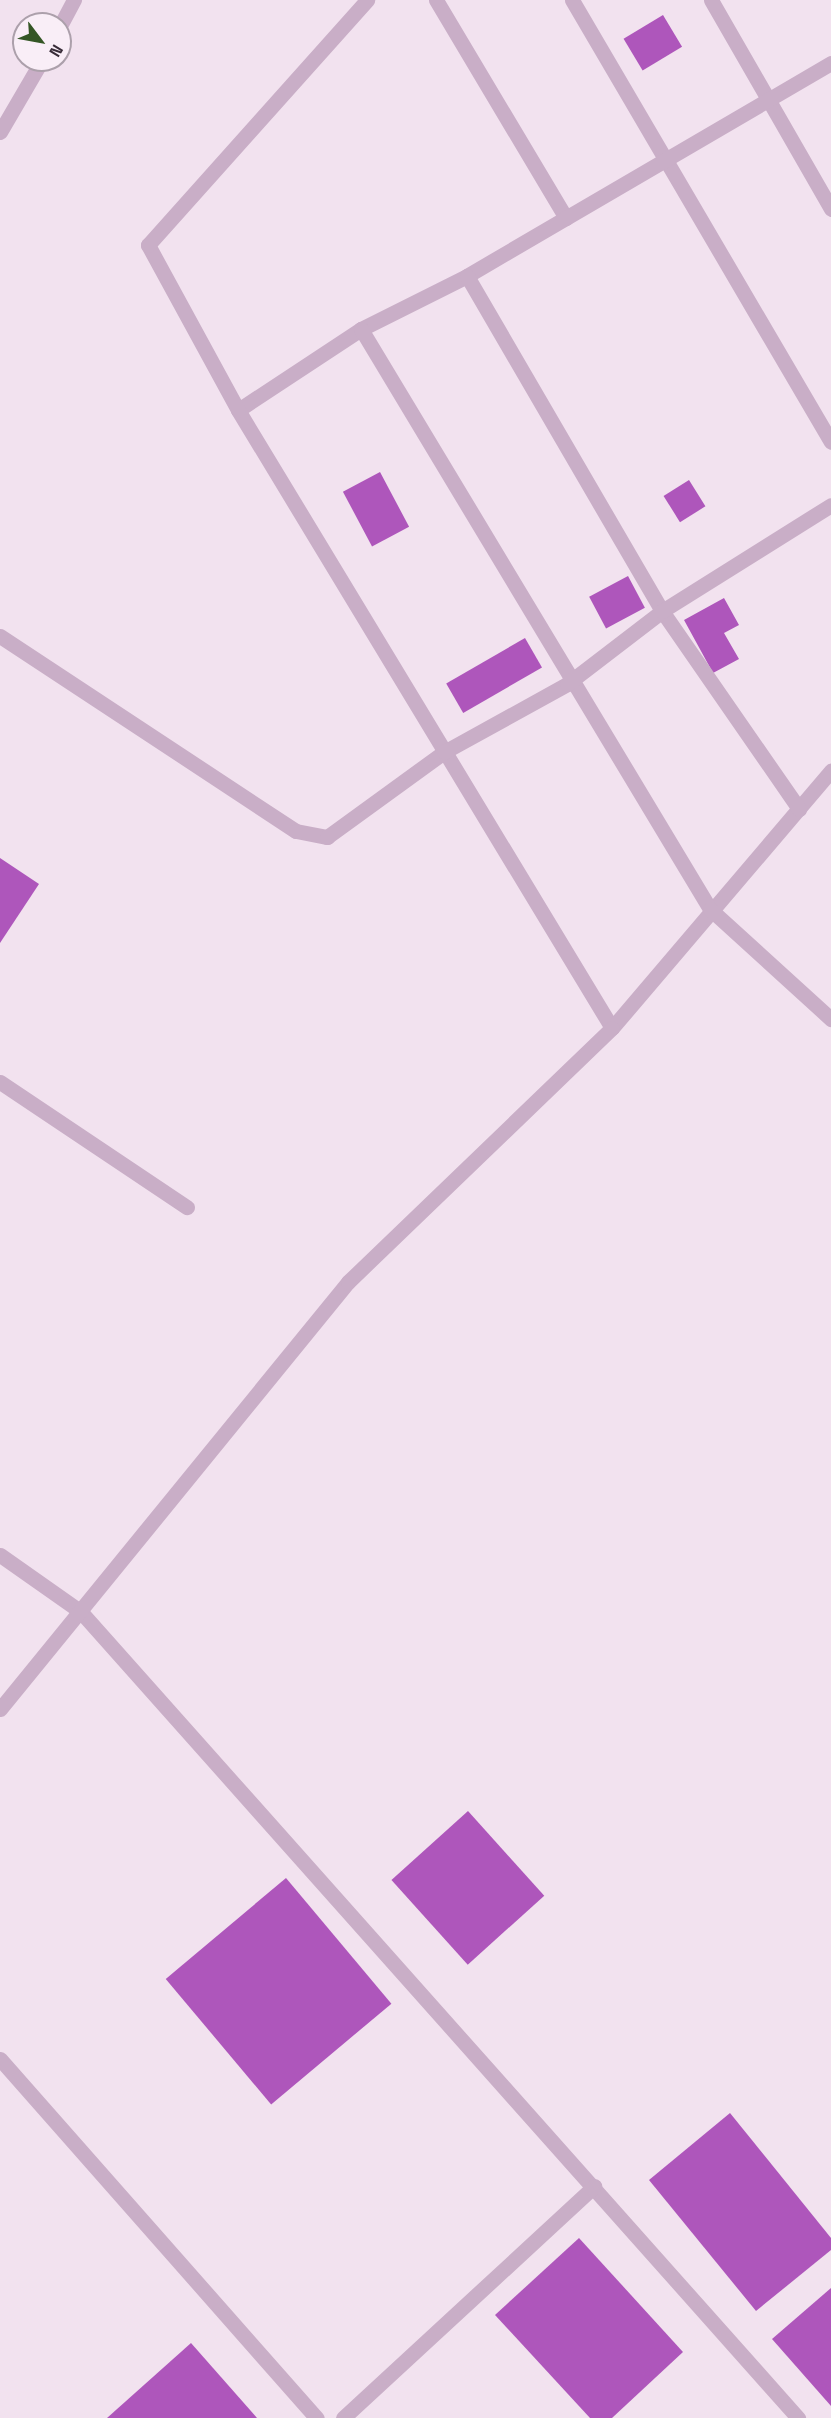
<!DOCTYPE html>
<style>
body{margin:0}
#map{position:relative;width:831px;height:2418px;overflow:hidden;background:#f2e2ef;font-family:"Space Grotesk",sans-serif}
div>[style]{position:absolute}
[style*='--x']{left:calc(var(--x)*1px);top:calc(var(--y)*1px);width:calc(var(--w)*1px);rotate:calc(var(--a)*1deg)}
.building>*{inset:0;background:#ae56bb;transform-origin:0 0}
.minor>*{height:15px;margin:-7.5px;padding:0 7.5px;transform-origin:7.5px;border-radius:7.5px;background:#c9aec7}
span{translate:-50% -50%;white-space:nowrap;text-align:center;line-height:1.15;-webkit-text-stroke:4.5px #f9eef7;paint-order:stroke}
.north{position:absolute;left:12px;top:12px;width:60px;height:60px;box-sizing:border-box;background:#f9eef7;border:2px solid #aca0ab;border-radius:50%;rotate:122deg;font-size:16px;font-weight:700;line-height:24px;text-align:center;color:#382c38}
.north::after{content:'';display:block;margin:auto;width:21px;height:27px;background:#345625;clip-path:polygon(50% 0,100% 100%,50% 72%,0 100%)}
</style>
<div id="map">
<div class="building">
<div style="left:663px;top:15px;width:37px;height:46px;rotate:59deg"></div>
<div style="left:380px;top:472px;width:62px;height:42px;rotate:62deg"></div>
<div style="left:689px;top:480px;width:31px;height:30px;rotate:58deg"></div>
<div style="left:628px;top:576px;width:36px;height:44px;rotate:62deg"></div>
<div style="clip-path:polygon(724px 598px,739px 625px,724px 633px,739px 659px,713px 673px,684px 620px)"></div>
<div style="left:525px;top:638px;width:34px;height:91px;rotate:60deg"></div>
<div style="clip-path:polygon(0 858px,39px 884px,0 943px)"></div>
<div style="left:468px;top:1811px;width:114px;height:103px;rotate:48deg"></div>
<div style="left:286px;top:1878px;width:164px;height:157px;rotate:50deg"></div>
<div style="clip-path:polygon(730px 2113px,831px 2238px,831px 2250px,756px 2311px,649px 2180px)"></div>
<div style="clip-path:polygon(579px 2238px,683px 2352px,612px 2418px,590px 2418px,495px 2315px)"></div>
<div style="clip-path:polygon(831px 2288px,831px 2406px,772px 2339px)"></div>
<div style="clip-path:polygon(191px 2343px,257px 2418px,107px 2418px)"></div>
</div>
<div class="minor">
<div style="--x:436;--y:0;--w:254;--a:59.2"></div>
<div style="--x:572;--y:0;--w:512;--a:59.63"></div>
<div style="--x:711;--y:0;--w:241;--a:60.1"></div>
<div style="--x:60;--y:26;--w:30;--a:-62"></div>
<div style="--x:831;--y:63;--w:422;--a:149.7"></div>
<div style="--x:467;--y:276;--w:119;--a:153.4"></div>
<div style="--x:361;--y:329;--w:147;--a:146.6"></div>
<div style="--x:238;--y:410;--w:722;--a:58.82"></div>
<div style="--x:612;--y:1028;--w:338;--a:-49.6"></div>
<div style="--x:0;--y:132;--w:83;--a:-59.7"></div>
<div style="--x:467;--y:276;--w:388;--a:59.8"></div>
<div style="--x:662;--y:611;--w:241;--a:55.3"></div>
<div style="--x:361;--y:329;--w:677;--a:58.96"></div>
<div style="--x:710;--y:909;--w:164;--a:42.3"></div>
<div style="--x:238;--y:410;--w:188;--a:-118.6"></div>
<div style="--x:148;--y:245;--w:329;--a:-48.2"></div>
<div style="--x:0;--y:636;--w:354;--a:33.4"></div>
<div style="--x:296;--y:831;--w:32;--a:11"></div>
<div style="--x:327;--y:837;--w:145;--a:-36"></div>
<div style="--x:444;--y:752;--w:141;--a:-28.9"></div>
<div style="--x:567;--y:684;--w:120;--a:-37.5"></div>
<div style="--x:662;--y:611;--w:199;--a:-32.1"></div>
<div style="--x:0;--y:1082;--w:225;--a:33.8"></div>
<div style="--x:0;--y:1555;--w:99;--a:35.1"></div>
<div style="--x:81;--y:1612;--w:1079;--a:48.34"></div>
<div style="--x:0;--y:1709;--w:551;--a:-50.82"></div>
<div style="--x:348;--y:1282;--w:366;--a:-43.9"></div>
<div style="--x:0;--y:2059;--w:479;--a:48.6"></div>
<div style="--x:343;--y:2418;--w:342;--a:-42.7"></div>
</div>
<div class="north">N</div>
</div>
